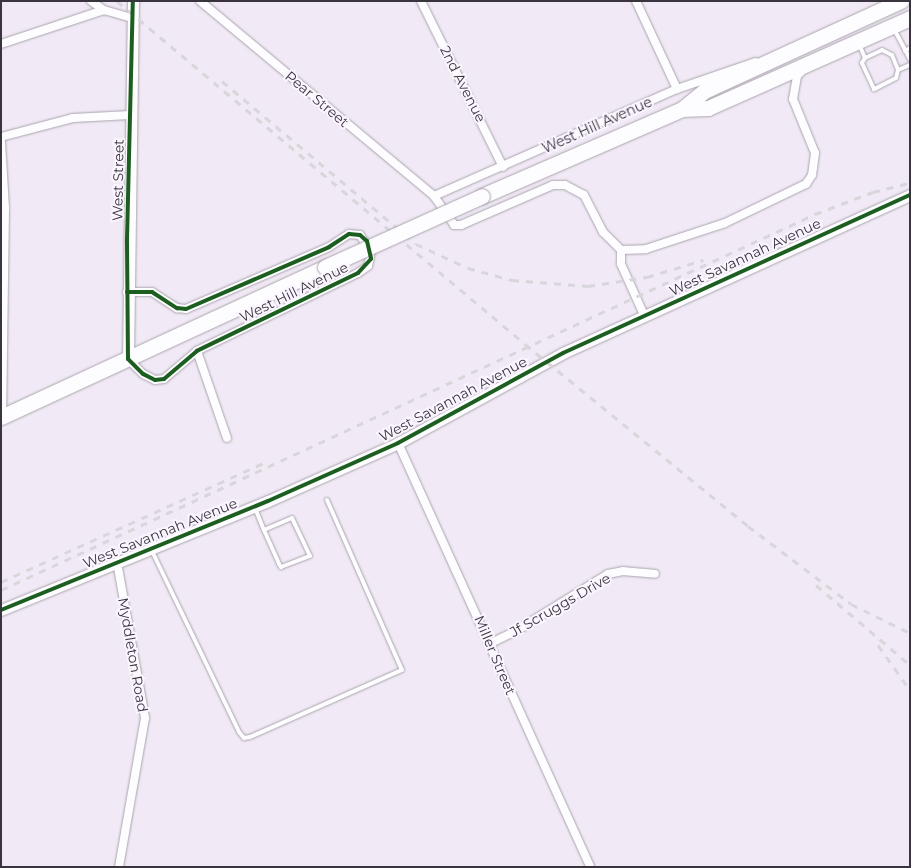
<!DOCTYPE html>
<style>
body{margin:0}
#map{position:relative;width:911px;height:868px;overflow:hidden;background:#f1eaf6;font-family:Montserrat,sans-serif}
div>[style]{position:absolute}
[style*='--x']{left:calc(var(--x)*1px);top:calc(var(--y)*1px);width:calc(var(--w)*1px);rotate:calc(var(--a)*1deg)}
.roads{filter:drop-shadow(0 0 1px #aaa4ad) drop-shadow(0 0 1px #aaa4ad)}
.lane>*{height:4px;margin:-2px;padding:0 2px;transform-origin:2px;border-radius:2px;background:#fdfcfe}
.street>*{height:8px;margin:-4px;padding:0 4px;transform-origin:4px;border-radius:4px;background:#fdfcfe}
.secondary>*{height:11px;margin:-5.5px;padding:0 5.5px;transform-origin:5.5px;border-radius:5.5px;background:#fdfcfe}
.highway>*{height:15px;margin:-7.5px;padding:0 7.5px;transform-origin:7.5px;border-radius:7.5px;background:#fdfcfe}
.rail>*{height:3px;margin-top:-1.5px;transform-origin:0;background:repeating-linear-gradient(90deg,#d8d6da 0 7px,transparent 0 14px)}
.bridges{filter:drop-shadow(0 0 1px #aaa4ad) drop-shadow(0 0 1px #aaa4ad)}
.highway-bridge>*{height:15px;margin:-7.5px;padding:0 7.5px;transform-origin:7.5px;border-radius:7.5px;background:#fdfcfe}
.cycleway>*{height:4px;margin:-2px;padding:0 2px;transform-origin:2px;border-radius:2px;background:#1b5e20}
span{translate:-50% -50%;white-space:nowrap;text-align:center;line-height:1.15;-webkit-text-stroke:4px #faf5ff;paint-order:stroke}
.street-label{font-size:14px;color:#3a343e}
.frame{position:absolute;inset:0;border:2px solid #3a343e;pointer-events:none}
</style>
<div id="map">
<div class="roads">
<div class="lane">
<div style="--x:894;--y:29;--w:34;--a:62"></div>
<div style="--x:859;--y:44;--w:15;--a:67"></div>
<div style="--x:865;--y:58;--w:19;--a:-25"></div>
<div style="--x:882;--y:50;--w:11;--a:27"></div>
<div style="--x:892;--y:55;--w:16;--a:68"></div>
<div style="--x:898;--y:70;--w:8;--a:104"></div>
<div style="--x:896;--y:78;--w:25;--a:153"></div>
<div style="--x:874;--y:89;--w:29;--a:-115"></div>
<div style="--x:862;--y:63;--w:6;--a:-59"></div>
<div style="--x:905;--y:51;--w:6;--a:-31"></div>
<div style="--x:898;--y:70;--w:13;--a:-23"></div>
<div style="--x:255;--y:508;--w:24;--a:68"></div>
<div style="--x:264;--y:530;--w:37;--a:66"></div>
<div style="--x:279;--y:564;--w:4;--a:56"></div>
<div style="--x:281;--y:567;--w:31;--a:-21"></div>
<div style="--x:310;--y:556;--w:42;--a:-115.3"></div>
<div style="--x:292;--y:518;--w:30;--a:157"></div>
<div style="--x:151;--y:549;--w:203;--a:64.3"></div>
<div style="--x:239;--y:732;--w:8;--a:50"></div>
<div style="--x:244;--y:738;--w:6;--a:-9"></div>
<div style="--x:250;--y:737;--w:166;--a:-23.8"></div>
<div style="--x:402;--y:670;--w:186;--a:-113.8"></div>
</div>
<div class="street">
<div style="--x:91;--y:1;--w:16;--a:35"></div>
<div style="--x:104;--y:10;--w:29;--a:16"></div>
<div style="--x:200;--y:1;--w:305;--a:39.8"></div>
<div style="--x:434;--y:196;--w:35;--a:55"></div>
<div style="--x:454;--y:225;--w:7;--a:0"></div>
<div style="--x:461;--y:225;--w:100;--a:-23.5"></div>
<div style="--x:553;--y:185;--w:12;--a:0"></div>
<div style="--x:565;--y:185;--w:21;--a:28"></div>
<div style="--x:584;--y:195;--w:42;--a:62.8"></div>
<div style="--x:603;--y:232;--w:25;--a:45"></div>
<div style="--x:621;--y:250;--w:25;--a:-2"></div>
<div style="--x:646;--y:249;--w:83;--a:-18.2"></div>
<div style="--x:725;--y:223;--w:90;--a:-25.7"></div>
<div style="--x:806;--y:184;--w:11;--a:-56"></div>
<div style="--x:812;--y:175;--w:22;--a:-82"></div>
<div style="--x:815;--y:153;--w:58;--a:-112.2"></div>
<div style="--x:793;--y:99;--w:23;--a:-80"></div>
<div style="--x:797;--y:76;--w:10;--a:-45"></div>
<div style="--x:421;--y:1;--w:185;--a:63.7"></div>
<div style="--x:636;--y:1;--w:97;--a:65"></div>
<div style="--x:1;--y:44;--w:108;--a:-18.3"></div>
<div style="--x:1;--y:137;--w:74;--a:-14.8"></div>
<div style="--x:73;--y:118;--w:57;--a:-3"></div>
<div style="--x:1;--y:142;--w:66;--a:86.5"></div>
<div style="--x:5;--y:208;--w:209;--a:90.8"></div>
<div style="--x:434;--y:196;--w:266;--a:-23.8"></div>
<div style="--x:677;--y:89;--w:83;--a:-18.9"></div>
<div style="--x:621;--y:250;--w:14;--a:90"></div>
<div style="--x:621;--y:264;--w:56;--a:65.7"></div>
<div style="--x:127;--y:292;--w:25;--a:0"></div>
<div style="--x:152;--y:292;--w:30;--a:33"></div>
<div style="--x:177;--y:308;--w:9;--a:6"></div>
<div style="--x:186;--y:309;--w:156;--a:-23.4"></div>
<div style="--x:329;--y:247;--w:24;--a:-33"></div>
<div style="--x:349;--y:234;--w:11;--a:5"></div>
<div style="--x:360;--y:235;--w:20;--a:57"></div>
<div style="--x:371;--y:252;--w:14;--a:102"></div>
<div style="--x:368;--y:266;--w:12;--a:145"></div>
<div style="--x:358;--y:273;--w:179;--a:154.2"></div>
<div style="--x:197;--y:351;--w:43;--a:139.7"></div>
<div style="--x:164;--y:379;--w:9;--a:174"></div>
<div style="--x:155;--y:380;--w:13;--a:-153"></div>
<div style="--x:143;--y:374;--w:21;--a:-135"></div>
<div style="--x:197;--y:351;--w:92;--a:71"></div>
<div style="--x:398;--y:443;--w:465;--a:65.6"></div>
<div style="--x:117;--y:562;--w:158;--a:79.8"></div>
<div style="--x:145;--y:718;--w:151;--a:99.9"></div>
<div style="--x:489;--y:644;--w:30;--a:-26"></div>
<div style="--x:516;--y:631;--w:108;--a:-31.8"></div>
<div style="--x:608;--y:574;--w:15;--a:-11"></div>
<div style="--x:623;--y:571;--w:32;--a:5"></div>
</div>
<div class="secondary">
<div style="--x:128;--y:359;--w:358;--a:-89.2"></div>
<div style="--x:1;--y:610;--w:288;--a:-22.2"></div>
<div style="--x:268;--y:501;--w:142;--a:-24"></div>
<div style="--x:398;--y:443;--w:188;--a:-28.6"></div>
<div style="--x:563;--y:353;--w:381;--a:-24.5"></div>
</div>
<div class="highway">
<div style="--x:682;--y:109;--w:26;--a:-2"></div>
<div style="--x:708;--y:108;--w:221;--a:-24"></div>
<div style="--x:482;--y:196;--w:218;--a:-23.5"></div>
<div style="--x:682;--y:109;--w:28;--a:-39"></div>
<div style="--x:704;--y:91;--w:217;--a:-24.6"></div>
<div style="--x:1;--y:417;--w:357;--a:-24.8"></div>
</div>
</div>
<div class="rail">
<div style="--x:117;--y:1;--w:533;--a:40.05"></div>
<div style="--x:525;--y:344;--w:288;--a:39.2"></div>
<div style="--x:748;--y:526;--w:129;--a:37.1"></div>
<div style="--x:851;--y:604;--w:66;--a:26.2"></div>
<div style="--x:222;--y:81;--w:253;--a:40"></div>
<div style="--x:416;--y:244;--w:57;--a:24.8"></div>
<div style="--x:468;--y:268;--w:46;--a:15.3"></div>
<div style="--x:512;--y:280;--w:76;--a:4.5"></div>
<div style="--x:588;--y:286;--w:60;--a:-8.7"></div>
<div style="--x:647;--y:277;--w:59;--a:-16.9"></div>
<div style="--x:1;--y:582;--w:288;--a:-24.4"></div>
<div style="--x:816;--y:585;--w:123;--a:40.4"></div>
<div style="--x:1;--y:590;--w:897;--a:-24.79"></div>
<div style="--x:815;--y:214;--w:62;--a:-20.8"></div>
<div style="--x:873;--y:192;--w:38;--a:-14"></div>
<div style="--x:878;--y:645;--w:55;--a:54.6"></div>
</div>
<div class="bridges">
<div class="highway-bridge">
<div style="--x:325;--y:267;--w:172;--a:-24.3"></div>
</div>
</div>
<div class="cycleway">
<div style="--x:127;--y:292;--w:25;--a:0"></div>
<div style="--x:152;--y:292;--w:30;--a:33"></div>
<div style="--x:177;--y:308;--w:9;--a:6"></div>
<div style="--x:186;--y:309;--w:156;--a:-23.4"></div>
<div style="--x:329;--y:247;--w:24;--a:-33"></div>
<div style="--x:349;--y:234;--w:11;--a:5"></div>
<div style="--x:360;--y:235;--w:9;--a:41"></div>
<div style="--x:367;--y:241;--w:18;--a:77"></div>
<div style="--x:371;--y:259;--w:19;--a:133"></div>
<div style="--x:358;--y:273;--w:179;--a:154.2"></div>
<div style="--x:197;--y:351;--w:43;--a:139.7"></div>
<div style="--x:164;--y:379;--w:9;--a:174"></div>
<div style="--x:155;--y:380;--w:13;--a:-153"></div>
<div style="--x:143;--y:374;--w:21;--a:-135"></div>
<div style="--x:128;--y:359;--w:120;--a:-90.5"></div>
<div style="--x:127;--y:239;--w:238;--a:-88.6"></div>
<div style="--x:1;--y:610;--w:288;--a:-22.2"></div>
<div style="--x:268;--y:501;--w:142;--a:-24"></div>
<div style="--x:398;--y:443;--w:188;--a:-28.6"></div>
<div style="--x:563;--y:353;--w:381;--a:-24.5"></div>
</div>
<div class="street-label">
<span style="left:463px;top:84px;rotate:63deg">2nd Avenue</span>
<span style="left:317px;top:99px;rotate:40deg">Pear Street</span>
<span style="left:597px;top:125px;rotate:-24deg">West Hill Avenue</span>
<span style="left:118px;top:180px;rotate:-89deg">West Street</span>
<span style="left:745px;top:257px;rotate:-25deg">West Savannah Avenue</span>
<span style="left:294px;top:292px;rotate:-26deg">West Hill Avenue</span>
<span style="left:453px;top:399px;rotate:-28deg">West Savannah Avenue</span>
<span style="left:160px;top:533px;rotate:-22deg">West Savannah Avenue</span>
<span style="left:560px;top:605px;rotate:-30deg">Jf Scruggs Drive</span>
<span style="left:133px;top:655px;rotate:80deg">Myddleton Road</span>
<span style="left:495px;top:655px;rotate:67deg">Miller Street</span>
</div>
<div class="frame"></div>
</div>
